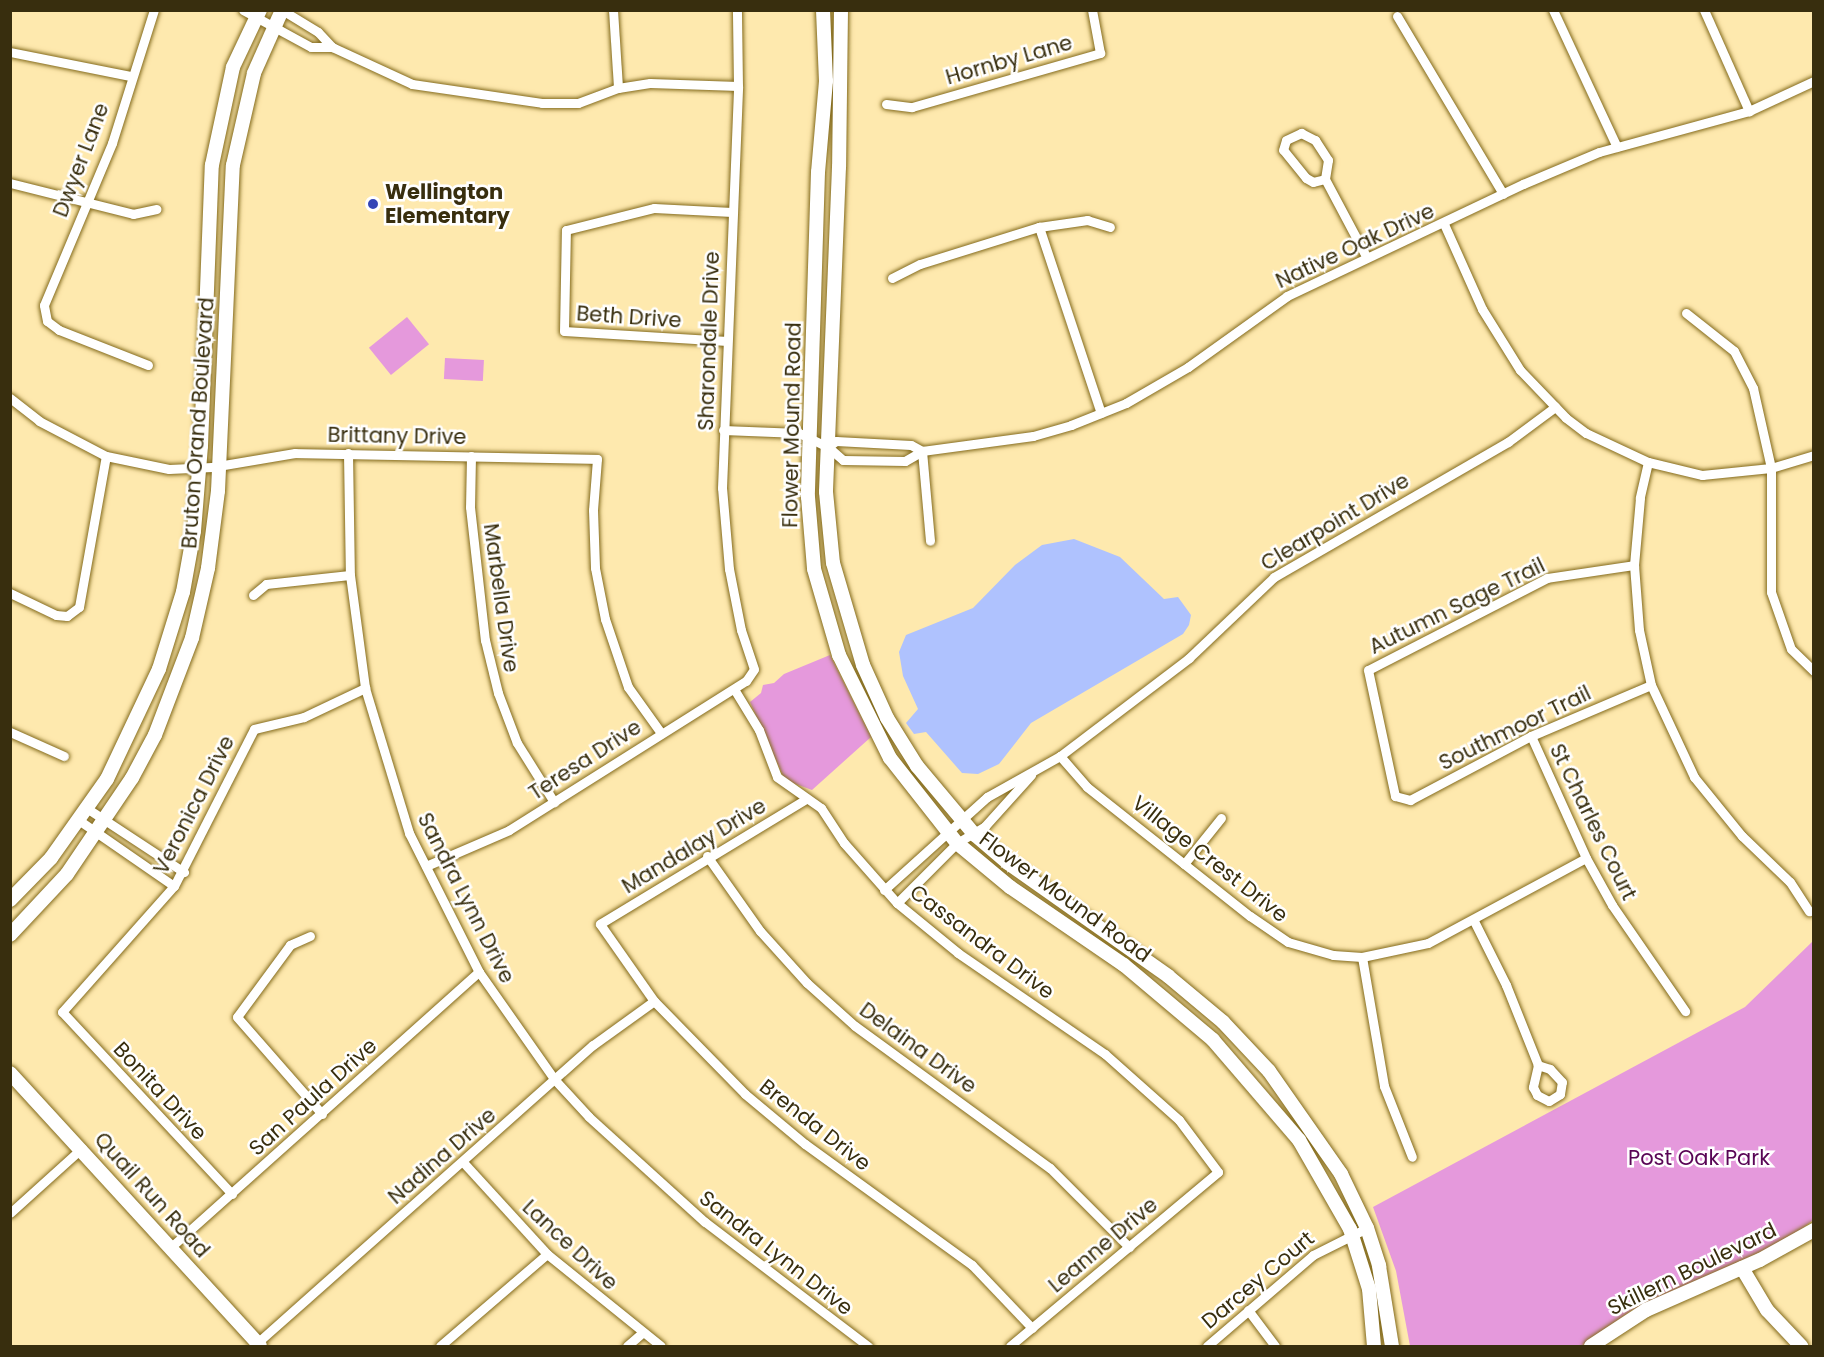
<!DOCTYPE html>
<style>
body{margin:0}
#map{position:relative;width:1824px;height:1357px;overflow:hidden;background:#fee9ae;font-family:Poppins,sans-serif}
div>[style]{position:absolute}
[style*='--x']{left:calc(var(--x)*1px);top:calc(var(--y)*1px);width:calc(var(--w)*1px);rotate:calc(var(--a)*1deg)}
.green>*{inset:0;background:#e599dc;transform-origin:0 0}
.water>*{inset:0;background:#afc2fe}
.roads{filter:drop-shadow(0 0 2px #836a1c) drop-shadow(0 0 2px #836a1c)}
.street>*{height:9px;margin:-4.5px;padding:0 4.5px;transform-origin:4.5px;border-radius:4.5px;background:#fff}
.secondary>*{height:14px;margin:-7px;padding:0 7px;transform-origin:7px;border-radius:7px;background:#fff}
.dots>*{width:16px;height:16px;translate:-50% -50%;box-sizing:border-box;border:3px solid #fff;border-radius:50%}
span{translate:-50% -50%;white-space:nowrap;text-align:center;line-height:1.15;-webkit-text-stroke:5px #fff;paint-order:stroke}
.street-label{font-size:21px;color:#382e0e}
.poi-label{font-size:21px;color:#382e0e;font-weight:700}
.left{translate:0 -50%;text-align:left}
.park-label{font-size:21px;color:#590555}
.frame{position:absolute;inset:0;border:12px solid #382e0e;pointer-events:none}
</style>
<div id="map">
<div class="green">
<div style="left:407px;top:317px;width:35px;height:49px;rotate:51deg"></div>
<div style="left:445px;top:358px;width:39px;height:21px;rotate:3deg"></div>
<div style="clip-path:polygon(830px 655px,871px 737px,812px 790px,785px 780px,750px 702px,761px 693px,763px 685px,774px 683px,784px 674px)"></div>
<div style="clip-path:polygon(1813px 941px,1813px 1220px,1789px 1239px,1632px 1310px,1581px 1346px,1410px 1346px,1396px 1271px,1373px 1207px,1745px 1007px)"></div>
</div>
<div class="water">
<div style="clip-path:polygon(1074px 539px,1120px 557px,1164px 599px,1178px 597px,1191px 615px,1189px 625px,1183px 634px,1031px 723px,999px 764px,978px 774px,962px 773px,926px 732px,914px 734px,906px 723px,918px 709px,903px 676px,899px 652px,906px 635px,973px 608px,1015px 565px,1042px 545px)"></div>
</div>
<div class="roads">
<div class="street">
<div style="--x:243;--y:10;--w:77;--a:28.6"></div>
<div style="--x:311;--y:47;--w:21;--a:0"></div>
<div style="--x:282;--y:10;--w:42;--a:31.4"></div>
<div style="--x:318;--y:32;--w:21;--a:47"></div>
<div style="--x:332;--y:47;--w:88;--a:24.8"></div>
<div style="--x:412;--y:84;--w:131;--a:8.3"></div>
<div style="--x:542;--y:103;--w:36;--a:0"></div>
<div style="--x:578;--y:103;--w:43;--a:-20.6"></div>
<div style="--x:618;--y:88;--w:32;--a:-9"></div>
<div style="--x:650;--y:83;--w:88;--a:2"></div>
<div style="--x:613;--y:10;--w:78;--a:86.3"></div>
<div style="--x:1553;--y:10;--w:151;--a:65"></div>
<div style="--x:1704;--y:10;--w:111;--a:66"></div>
<div style="--x:1397;--y:16;--w:207;--a:59.2"></div>
<div style="--x:10;--y:52;--w:122;--a:11.3"></div>
<div style="--x:886;--y:104;--w:26;--a:7"></div>
<div style="--x:912;--y:107;--w:196;--a:-16"></div>
<div style="--x:1100;--y:53;--w:44;--a:-100.5"></div>
<div style="--x:1301;--y:133;--w:16;--a:27"></div>
<div style="--x:1315;--y:140;--w:24;--a:57"></div>
<div style="--x:1328;--y:160;--w:19;--a:99"></div>
<div style="--x:1325;--y:179;--w:12;--a:166"></div>
<div style="--x:1313;--y:182;--w:8;--a:-150"></div>
<div style="--x:1306;--y:178;--w:36;--a:-129"></div>
<div style="--x:1283;--y:150;--w:10;--a:-73"></div>
<div style="--x:1286;--y:140;--w:17;--a:-25"></div>
<div style="--x:1325;--y:179;--w:89;--a:62"></div>
<div style="--x:10;--y:183;--w:127;--a:14.1"></div>
<div style="--x:133;--y:214;--w:24;--a:-12"></div>
<div style="--x:1444;--y:224;--w:93;--a:65.9"></div>
<div style="--x:1482;--y:309;--w:72;--a:58.1"></div>
<div style="--x:1520;--y:370;--w:66;--a:46.2"></div>
<div style="--x:1566;--y:418;--w:25;--a:37"></div>
<div style="--x:1586;--y:433;--w:68;--a:25.1"></div>
<div style="--x:1648;--y:462;--w:56;--a:13.5"></div>
<div style="--x:1702;--y:475;--w:69;--a:-5.8"></div>
<div style="--x:1771;--y:468;--w:45;--a:-16.8"></div>
<div style="--x:1039;--y:227;--w:196;--a:71.6"></div>
<div style="--x:892;--y:278;--w:31;--a:-27"></div>
<div style="--x:920;--y:264;--w:125;--a:-17.3"></div>
<div style="--x:1039;--y:227;--w:49;--a:-8.3"></div>
<div style="--x:1087;--y:220;--w:24;--a:17"></div>
<div style="--x:1686;--y:313;--w:61;--a:38.4"></div>
<div style="--x:1734;--y:351;--w:42;--a:62.8"></div>
<div style="--x:1753;--y:388;--w:82;--a:77.3"></div>
<div style="--x:1771;--y:468;--w:124;--a:90"></div>
<div style="--x:1771;--y:592;--w:60;--a:70.7"></div>
<div style="--x:1791;--y:649;--w:32;--a:44"></div>
<div style="--x:727;--y:341;--w:163;--a:-176.5"></div>
<div style="--x:564;--y:331;--w:101;--a:-88.9"></div>
<div style="--x:566;--y:230;--w:91;--a:-14"></div>
<div style="--x:654;--y:208;--w:78;--a:2.9"></div>
<div style="--x:148;--y:365;--w:96;--a:-158.5"></div>
<div style="--x:59;--y:330;--w:15;--a:-143"></div>
<div style="--x:47;--y:321;--w:16;--a:-101"></div>
<div style="--x:44;--y:305;--w:176;--a:-67.2"></div>
<div style="--x:112;--y:143;--w:139;--a:-72.5"></div>
<div style="--x:10;--y:398;--w:37;--a:38"></div>
<div style="--x:39;--y:421;--w:76;--a:27.6"></div>
<div style="--x:106;--y:456;--w:64;--a:11.7"></div>
<div style="--x:169;--y:469;--w:43;--a:-2.7"></div>
<div style="--x:212;--y:467;--w:84;--a:-9.6"></div>
<div style="--x:295;--y:453;--w:302;--a:1.1"></div>
<div style="--x:597;--y:459;--w:51;--a:94.5"></div>
<div style="--x:593;--y:510;--w:58;--a:88"></div>
<div style="--x:595;--y:568;--w:52;--a:78.9"></div>
<div style="--x:605;--y:619;--w:72;--a:71.3"></div>
<div style="--x:628;--y:687;--w:57;--a:54.3"></div>
<div style="--x:723;--y:430;--w:76;--a:2.3"></div>
<div style="--x:799;--y:433;--w:32;--a:26"></div>
<div style="--x:828;--y:447;--w:20;--a:41"></div>
<div style="--x:843;--y:460;--w:62;--a:0.9"></div>
<div style="--x:905;--y:461;--w:20;--a:-30"></div>
<div style="--x:922;--y:451;--w:112;--a:-7.7"></div>
<div style="--x:1033;--y:436;--w:40;--a:-16"></div>
<div style="--x:1071;--y:425;--w:59;--a:-21.8"></div>
<div style="--x:1126;--y:403;--w:72;--a:-30.1"></div>
<div style="--x:1188;--y:367;--w:122;--a:-35.6"></div>
<div style="--x:1287;--y:296;--w:261;--a:-25.4"></div>
<div style="--x:1523;--y:184;--w:82;--a:-22.8"></div>
<div style="--x:1599;--y:152;--w:156;--a:-15.3"></div>
<div style="--x:1749;--y:111;--w:72;--a:-24.8"></div>
<div style="--x:828;--y:447;--w:10;--a:-37"></div>
<div style="--x:836;--y:441;--w:75;--a:3.1"></div>
<div style="--x:911;--y:445;--w:13;--a:29"></div>
<div style="--x:922;--y:451;--w:90;--a:84.9"></div>
<div style="--x:348;--y:453;--w:122;--a:89.1"></div>
<div style="--x:350;--y:575;--w:114;--a:82.4"></div>
<div style="--x:365;--y:688;--w:152;--a:73.1"></div>
<div style="--x:409;--y:833;--w:156;--a:63.3"></div>
<div style="--x:479;--y:972;--w:132;--a:54.9"></div>
<div style="--x:555;--y:1080;--w:50;--a:47.4"></div>
<div style="--x:589;--y:1117;--w:156;--a:42.2"></div>
<div style="--x:705;--y:1222;--w:205;--a:37.3"></div>
<div style="--x:471;--y:456;--w:51;--a:91.1"></div>
<div style="--x:470;--y:507;--w:134;--a:83.6"></div>
<div style="--x:485;--y:640;--w:55;--a:76.2"></div>
<div style="--x:498;--y:693;--w:53;--a:69.2"></div>
<div style="--x:517;--y:743;--w:70;--a:57.9"></div>
<div style="--x:1648;--y:462;--w:37;--a:103"></div>
<div style="--x:1640;--y:498;--w:67;--a:95.1"></div>
<div style="--x:1634;--y:565;--w:65;--a:85.6"></div>
<div style="--x:1639;--y:630;--w:56;--a:77.7"></div>
<div style="--x:1651;--y:685;--w:102;--a:64.9"></div>
<div style="--x:1694;--y:777;--w:76;--a:50.9"></div>
<div style="--x:1742;--y:836;--w:66;--a:43.8"></div>
<div style="--x:1790;--y:882;--w:35;--a:57"></div>
<div style="--x:1634;--y:565;--w:88;--a:171.5"></div>
<div style="--x:1547;--y:578;--w:201;--a:152.8"></div>
<div style="--x:1368;--y:670;--w:129;--a:77.9"></div>
<div style="--x:1395;--y:796;--w:16;--a:15"></div>
<div style="--x:1410;--y:800;--w:137;--a:-27.9"></div>
<div style="--x:1531;--y:736;--w:130;--a:-23"></div>
<div style="--x:10;--y:593;--w:51;--a:25.6"></div>
<div style="--x:56;--y:615;--w:11;--a:5"></div>
<div style="--x:67;--y:616;--w:15;--a:-37"></div>
<div style="--x:79;--y:607;--w:153;--a:-79.9"></div>
<div style="--x:253;--y:595;--w:17;--a:-40"></div>
<div style="--x:266;--y:584;--w:84;--a:-6.1"></div>
<div style="--x:734;--y:689;--w:48;--a:58.6"></div>
<div style="--x:759;--y:730;--w:50;--a:69"></div>
<div style="--x:777;--y:777;--w:54;--a:35.2"></div>
<div style="--x:821;--y:808;--w:42;--a:56.7"></div>
<div style="--x:844;--y:843;--w:80;--a:48.5"></div>
<div style="--x:897;--y:903;--w:79;--a:39.3"></div>
<div style="--x:958;--y:953;--w:178;--a:34.5"></div>
<div style="--x:1105;--y:1054;--w:99;--a:41.7"></div>
<div style="--x:1179;--y:1120;--w:65;--a:53.1"></div>
<div style="--x:1218;--y:1172;--w:271;--a:140.1"></div>
<div style="--x:10;--y:732;--w:59;--a:24"></div>
<div style="--x:1531;--y:736;--w:134;--a:65.7"></div>
<div style="--x:1586;--y:858;--w:54;--a:61"></div>
<div style="--x:1612;--y:905;--w:129;--a:55.4"></div>
<div style="--x:1060;--y:756;--w:41;--a:48.9"></div>
<div style="--x:1087;--y:787;--w:208;--a:38.4"></div>
<div style="--x:1250;--y:916;--w:46;--a:34.4"></div>
<div style="--x:1288;--y:942;--w:47;--a:16.1"></div>
<div style="--x:1333;--y:955;--w:29;--a:4"></div>
<div style="--x:1362;--y:957;--w:67;--a:-12"></div>
<div style="--x:1428;--y:943;--w:179;--a:-28.3"></div>
<div style="--x:806;--y:799;--w:241;--a:148.8"></div>
<div style="--x:600;--y:924;--w:94;--a:55"></div>
<div style="--x:654;--y:1001;--w:130;--a:45.6"></div>
<div style="--x:745;--y:1094;--w:78;--a:39.8"></div>
<div style="--x:805;--y:1144;--w:206;--a:35.9"></div>
<div style="--x:972;--y:1265;--w:87;--a:46.4"></div>
<div style="--x:88;--y:809;--w:115;--a:33.3"></div>
<div style="--x:80;--y:821;--w:114;--a:34.7"></div>
<div style="--x:707;--y:856;--w:92;--a:54.8"></div>
<div style="--x:760;--y:931;--w:70;--a:47.9"></div>
<div style="--x:807;--y:983;--w:64;--a:41.9"></div>
<div style="--x:855;--y:1026;--w:241;--a:36.1"></div>
<div style="--x:1050;--y:1168;--w:112;--a:45"></div>
<div style="--x:1184;--y:864;--w:59;--a:-51.2"></div>
<div style="--x:426;--y:866;--w:90;--a:-23.4"></div>
<div style="--x:509;--y:830;--w:280;--a:-32.2"></div>
<div style="--x:746;--y:681;--w:14;--a:-56"></div>
<div style="--x:754;--y:669;--w:41;--a:-108.4"></div>
<div style="--x:741;--y:630;--w:62;--a:-101.1"></div>
<div style="--x:729;--y:569;--w:81;--a:-94.9"></div>
<div style="--x:722;--y:488;--w:402;--a:-87.7"></div>
<div style="--x:738;--y:86;--w:76;--a:-90.8"></div>
<div style="--x:884;--y:890;--w:139;--a:-42.1"></div>
<div style="--x:987;--y:797;--w:84;--a:-29.3"></div>
<div style="--x:1060;--y:756;--w:162;--a:-37.2"></div>
<div style="--x:1189;--y:658;--w:117;--a:-43.6"></div>
<div style="--x:1274;--y:577;--w:270;--a:-30"></div>
<div style="--x:1508;--y:442;--w:59;--a:-36.7"></div>
<div style="--x:897;--y:903;--w:85;--a:-45"></div>
<div style="--x:957;--y:843;--w:33;--a:-31"></div>
<div style="--x:985;--y:826;--w:69;--a:-48"></div>
<div style="--x:1474;--y:921;--w:72;--a:63.4"></div>
<div style="--x:1506;--y:985;--w:86;--a:68.2"></div>
<div style="--x:1538;--y:1065;--w:23;--a:103"></div>
<div style="--x:1533;--y:1087;--w:9;--a:63"></div>
<div style="--x:1537;--y:1095;--w:13;--a:27"></div>
<div style="--x:1549;--y:1101;--w:13;--a:-32"></div>
<div style="--x:1560;--y:1094;--w:12;--a:-81"></div>
<div style="--x:1562;--y:1082;--w:18;--a:-133"></div>
<div style="--x:1550;--y:1069;--w:13;--a:-162"></div>
<div style="--x:310;--y:936;--w:22;--a:156"></div>
<div style="--x:290;--y:945;--w:89;--a:126.4"></div>
<div style="--x:237;--y:1017;--w:129;--a:48.8"></div>
<div style="--x:1362;--y:957;--w:131;--a:80.3"></div>
<div style="--x:1384;--y:1086;--w:76;--a:68.5"></div>
<div style="--x:463;--y:1162;--w:125;--a:47.6"></div>
<div style="--x:547;--y:1254;--w:146;--a:38.9"></div>
<div style="--x:232;--y:1194;--w:249;--a:-133"></div>
<div style="--x:62;--y:1012;--w:169;--a:-48.4"></div>
<div style="--x:174;--y:886;--w:176;--a:-63"></div>
<div style="--x:254;--y:729;--w:51;--a:-13.5"></div>
<div style="--x:304;--y:717;--w:68;--a:-25.4"></div>
<div style="--x:10;--y:1213;--w:97;--a:-42.1"></div>
<div style="--x:171;--y:1247;--w:413;--a:-41.8"></div>
<div style="--x:1248;--y:1310;--w:45;--a:53.1"></div>
<div style="--x:257;--y:1343;--w:449;--a:-41.6"></div>
<div style="--x:593;--y:1045;--w:75;--a:-35.8"></div>
<div style="--x:440;--y:1346;--w:141;--a:-40.7"></div>
<div style="--x:627;--y:1346;--w:20;--a:-41"></div>
<div style="--x:1207;--y:1346;--w:140;--a:-40.6"></div>
<div style="--x:1313;--y:1255;--w:60;--a:-26.6"></div>
</div>
<div class="secondary">
<div style="--x:823;--y:10;--w:71;--a:87.6"></div>
<div style="--x:826;--y:81;--w:91;--a:95"></div>
<div style="--x:818;--y:172;--w:325;--a:91.8"></div>
<div style="--x:808;--y:497;--w:72;--a:85.2"></div>
<div style="--x:814;--y:569;--w:90;--a:73.8"></div>
<div style="--x:839;--y:655;--w:115;--a:63.7"></div>
<div style="--x:890;--y:758;--w:108;--a:51.8"></div>
<div style="--x:957;--y:843;--w:69;--a:39.7"></div>
<div style="--x:1010;--y:887;--w:138;--a:34.4"></div>
<div style="--x:1124;--y:965;--w:116;--a:40.1"></div>
<div style="--x:1213;--y:1040;--w:132;--a:49.3"></div>
<div style="--x:1299;--y:1140;--w:103;--a:60.2"></div>
<div style="--x:1350;--y:1229;--w:63;--a:72.4"></div>
<div style="--x:1369;--y:1289;--w:57;--a:85"></div>
<div style="--x:841;--y:10;--w:157;--a:90.7"></div>
<div style="--x:839;--y:167;--w:325;--a:92.3"></div>
<div style="--x:826;--y:492;--w:71;--a:84.4"></div>
<div style="--x:833;--y:563;--w:106;--a:73.6"></div>
<div style="--x:863;--y:665;--w:58;--a:65.6"></div>
<div style="--x:887;--y:718;--w:57;--a:58"></div>
<div style="--x:917;--y:766;--w:90;--a:50"></div>
<div style="--x:975;--y:835;--w:43;--a:40.3"></div>
<div style="--x:1008;--y:863;--w:196;--a:35.2"></div>
<div style="--x:1168;--y:976;--w:72;--a:39.9"></div>
<div style="--x:1223;--y:1022;--w:67;--a:46.8"></div>
<div style="--x:1269;--y:1071;--w:126;--a:55"></div>
<div style="--x:1341;--y:1174;--w:60;--a:64.3"></div>
<div style="--x:1367;--y:1228;--w:40;--a:72"></div>
<div style="--x:1379;--y:1266;--w:81;--a:80.8"></div>
<div style="--x:10;--y:900;--w:59;--a:-45.7"></div>
<div style="--x:51;--y:858;--w:97;--a:-54.7"></div>
<div style="--x:107;--y:779;--w:122;--a:-64.7"></div>
<div style="--x:159;--y:669;--w:81;--a:-72.7"></div>
<div style="--x:183;--y:592;--w:62;--a:-79.8"></div>
<div style="--x:194;--y:531;--w:85;--a:-85.3"></div>
<div style="--x:201;--y:446;--w:281;--a:-87.8"></div>
<div style="--x:212;--y:165;--w:100;--a:-77.9"></div>
<div style="--x:233;--y:67;--w:63;--a:-64.7"></div>
<div style="--x:10;--y:935;--w:83;--a:-46.9"></div>
<div style="--x:67;--y:874;--w:116;--a:-55.9"></div>
<div style="--x:132;--y:778;--w:49;--a:-61.9"></div>
<div style="--x:155;--y:735;--w:104;--a:-69.1"></div>
<div style="--x:192;--y:638;--w:72;--a:-77.1"></div>
<div style="--x:208;--y:568;--w:78;--a:-82.6"></div>
<div style="--x:218;--y:491;--w:326;--a:-87.4"></div>
<div style="--x:233;--y:165;--w:94;--a:-77.1"></div>
<div style="--x:254;--y:73;--w:69;--a:-66"></div>
<div style="--x:10;--y:1073;--w:370;--a:47.5"></div>
<div style="--x:1742;--y:1268;--w:49;--a:59.2"></div>
<div style="--x:1767;--y:1310;--w:50;--a:46.6"></div>
<div style="--x:1591;--y:1346;--w:66;--a:-33.2"></div>
<div style="--x:1646;--y:1310;--w:124;--a:-23.7"></div>
<div style="--x:1760;--y:1260;--w:62;--a:-29.1"></div>
</div>
</div>
<div class="dots">
<div style="left:373px;top:204px;background:#3445b7"></div>
</div>
<div class="street-label">
<span style="left:1009px;top:60px;rotate:-16deg">Hornby Lane</span>
<span style="left:81px;top:160px;rotate:-69deg">Dwyer Lane</span>
<span style="left:1355px;top:246px;rotate:-25deg">Native Oak Drive</span>
<span style="left:629px;top:317px;rotate:4deg">Beth Drive</span>
<span style="left:709px;top:341px;rotate:-88deg">Sharondale Drive</span>
<span style="left:198px;top:423px;rotate:-86deg">Bruton Orand Boulevard</span>
<span style="left:792px;top:425px;rotate:-89deg">Flower Mound Road</span>
<span style="left:397px;top:436px;rotate:1deg">Brittany Drive</span>
<span style="left:1335px;top:522px;rotate:-31deg">Clearpoint Drive</span>
<span style="left:501px;top:598px;rotate:82deg">Marbella Drive</span>
<span style="left:1457px;top:606px;rotate:-26deg">Autumn Sage Trail</span>
<span style="left:1515px;top:728px;rotate:-26deg">Southmoor Trail</span>
<span style="left:585px;top:760px;rotate:-33deg">Teresa Drive</span>
<span style="left:194px;top:805px;rotate:-63deg">Veronica Drive</span>
<span style="left:1593px;top:822px;rotate:64deg">St Charles Court</span>
<span style="left:694px;top:846px;rotate:-31deg">Mandalay Drive</span>
<span style="left:1210px;top:859px;rotate:38deg">Village Crest Drive</span>
<span style="left:1065px;top:897px;rotate:36deg">Flower Mound Road</span>
<span style="left:466px;top:898px;rotate:63deg">Sandra Lynn Drive</span>
<span style="left:982px;top:942px;rotate:37deg">Cassandra Drive</span>
<span style="left:918px;top:1048px;rotate:36deg">Delaina Drive</span>
<span style="left:160px;top:1091px;rotate:47deg">Bonita Drive</span>
<span style="left:313px;top:1097px;rotate:-42deg">San Paula Drive</span>
<span style="left:815px;top:1125px;rotate:38deg">Brenda Drive</span>
<span style="left:442px;top:1156px;rotate:-41deg">Nadina Drive</span>
<span style="left:152px;top:1195px;rotate:48deg">Quail Run Road</span>
<span style="left:570px;top:1245px;rotate:43deg">Lance Drive</span>
<span style="left:1103px;top:1245px;rotate:-40deg">Leanne Drive</span>
<span style="left:776px;top:1253px;rotate:38deg">Sandra Lynn Drive</span>
<span style="left:1692px;top:1269px;rotate:-26deg">Skillern Boulevard</span>
<span style="left:1258px;top:1280px;rotate:-40deg">Darcey Court</span>
</div>
<div class="poi-label">
<span class="left" style="left:385px;top:204px">Wellington<br>Elementary</span>
</div>
<div class="park-label">
<span style="left:1699px;top:1158px">Post Oak Park</span>
</div>
<div class="frame"></div>
</div>
